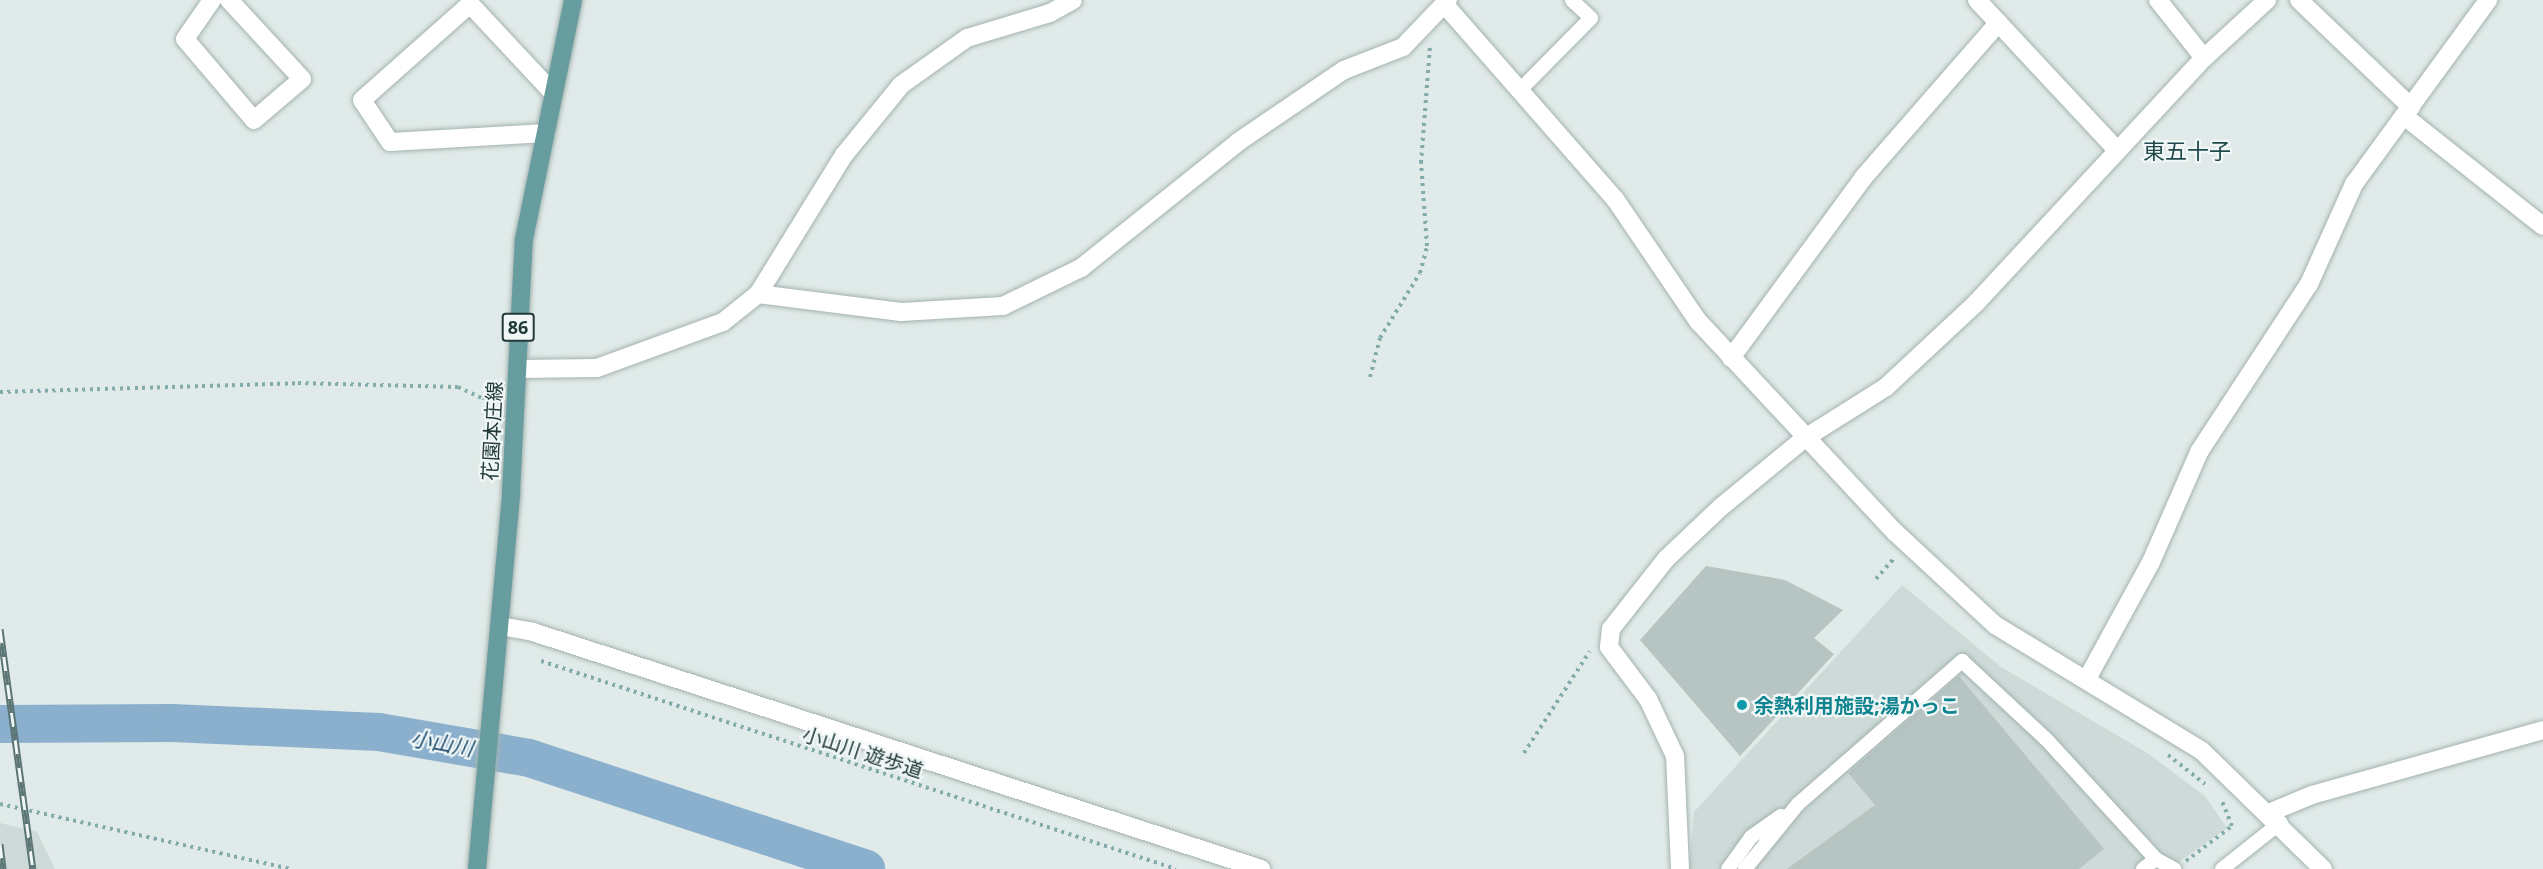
<!DOCTYPE html>
<meta charset="utf-8">
<style>
body{margin:0}
#map{position:relative;width:2543px;height:869px;overflow:hidden;background:#e0eae8;font-family:"Noto Sans","Noto Sans JP",sans-serif}
div>[style]{position:absolute}
[style*='--x']{left:calc(var(--x)*1px);top:calc(var(--y)*1px);width:calc(var(--w)*1px);rotate:calc(var(--a)*1deg)}
.built>*{inset:0;background:#cedad8}
.river>*{height:38px;margin:-19px;padding:0 19px;transform-origin:19px;border-radius:19px;background:#8ab0cd}
.building>*{inset:0;background:#b6c5c2}
.path>*{height:4px;margin-top:-2px;transform-origin:0;background:repeating-linear-gradient(90deg,#82acab 0 3px,transparent 0 7.5px)}
.roads{filter:drop-shadow(0 0 2px #a3b2b0) drop-shadow(0 0 2px #a3b2b0)}
.service>*{height:14px;margin:-7px;padding:0 7px;transform-origin:7px;border-radius:7px;background:#fff}
.minor>*{height:18px;margin:-9px;padding:0 9px;transform-origin:9px;border-radius:9px;background:#fff}
.tertiary>*{height:18px;margin:-9px;padding:0 9px;transform-origin:9px;border-radius:9px;background:#fff}
.primary>*{height:18px;margin:-9px;padding:0 9px;transform-origin:9px;border-radius:9px;background:#679d9e}
.rail>*{height:7px;margin-top:-3.5px;transform-origin:0;background:repeating-linear-gradient(90deg,#f0f7f6 0 14px,#5c7575 0 28px);box-sizing:border-box;border-block:2px solid #5c7575}
.dots>*{width:16px;height:16px;translate:-50% -50%;box-sizing:border-box;border:3px solid #f0f7f6;border-radius:50%}
span{translate:-50% -50%;white-space:nowrap;text-align:center;line-height:1.15;-webkit-text-stroke:4.5px #f0f7f6;paint-order:stroke}
.shield-label span{padding:2px 4px;background:#f0f7f6;border:2px solid;border-radius:4px;-webkit-text-stroke-width:0}
.shield-label{font-size:18px;color:#223a3a;font-weight:700}
.street-label{font-size:20px;color:#223a3a}
.culture-label{font-size:20px;color:#0d838f;font-weight:700}
.left{translate:0 -50%;text-align:left}
.water-label{font-size:21px;color:#1f4e72;font-style:italic}
.quarter-label{font-size:22px;color:#1f494b}
</style>
<div id="map">
<div class="built">
<div style="clip-path:polygon(1902px 585px,2001px 667px,2149px 754px,2205px 796px,2227px 828px,2169px 869px,1689px 869px,1694px 812px)"></div>
<div style="clip-path:polygon(0 823px,37px 832px,55px 869px,0 869px)"></div>
</div>
<div class="river">
<div style="--x:0;--y:724;--w:172;--a:-0.3"></div>
<div style="--x:172;--y:723;--w:207;--a:2.5"></div>
<div style="--x:379;--y:732;--w:152;--a:9.8"></div>
<div style="--x:529;--y:758;--w:355;--a:18.2"></div>
</div>
<div class="building">
<div style="clip-path:polygon(1706px 566px,1785px 580px,1843px 610px,1814px 638px,1834px 654px,1740px 756px,1640px 640px)"></div>
<div style="clip-path:polygon(1959px 676px,2104px 849px,2079px 869px,1787px 869px,1875px 805px,1848px 773px)"></div>
</div>
<div class="path">
<div style="--x:1370;--y:377;--w:40;--a:-75.6"></div>
<div style="--x:1380;--y:338;--w:76;--a:-58.4"></div>
<div style="--x:1420;--y:273;--w:28;--a:-75"></div>
<div style="--x:1427;--y:246;--w:83;--a:-94.1"></div>
<div style="--x:1421;--y:163;--w:116;--a:-85.6"></div>
<div style="--x:0;--y:392;--w:298;--a:-1.7"></div>
<div style="--x:298;--y:383;--w:160;--a:1.4"></div>
<div style="--x:458;--y:387;--w:26;--a:25"></div>
<div style="--x:482;--y:398;--w:16;--a:-7"></div>
<div style="--x:1876;--y:579;--w:29;--a:-49"></div>
<div style="--x:541;--y:661;--w:668;--a:18.14"></div>
<div style="--x:1524;--y:753;--w:121;--a:-57.1"></div>
<div style="--x:2168;--y:755;--w:47;--a:38.1"></div>
<div style="--x:0;--y:804;--w:297;--a:12.6"></div>
<div style="--x:2186;--y:861;--w:58;--a:-37.3"></div>
<div style="--x:2232;--y:826;--w:29;--a:-112"></div>
</div>
<div class="roads">
<div class="service">
<div style="--x:1522;--y:88;--w:98;--a:-45.4"></div>
<div style="--x:1591;--y:18;--w:26;--a:-137"></div>
<div style="--x:1728;--y:869;--w:39;--a:-54"></div>
<div style="--x:1751;--y:837;--w:37;--a:-35"></div>
<div style="--x:1745;--y:869;--w:84;--a:-50.8"></div>
<div style="--x:1798;--y:804;--w:218;--a:-41.1"></div>
<div style="--x:1962;--y:661;--w:115;--a:42.9"></div>
<div style="--x:2046;--y:739;--w:163;--a:47.5"></div>
<div style="--x:2156;--y:859;--w:21;--a:29"></div>
<div style="--x:2143;--y:869;--w:16;--a:-38"></div>
<div style="--x:2222;--y:869;--w:75;--a:-38.5"></div>
</div>
<div class="minor">
<div style="--x:212;--y:0;--w:47;--a:124.7"></div>
<div style="--x:185;--y:39;--w:106;--a:49.6"></div>
<div style="--x:254;--y:120;--w:63;--a:-40.5"></div>
<div style="--x:302;--y:79;--w:108;--a:-132.7"></div>
<div style="--x:1977;--y:0;--w:205;--a:47"></div>
<div style="--x:2158;--y:0;--w:74;--a:51.6"></div>
<div style="--x:2299;--y:0;--w:155;--a:43.7"></div>
<div style="--x:1445;--y:5;--w:258;--a:48.8"></div>
<div style="--x:1615;--y:199;--w:148;--a:55.8"></div>
<div style="--x:1698;--y:321;--w:290;--a:47"></div>
<div style="--x:1896;--y:533;--w:135;--a:42.9"></div>
<div style="--x:1995;--y:625;--w:242;--a:31.3"></div>
<div style="--x:2202;--y:751;--w:169;--a:44.3"></div>
<div style="--x:2404;--y:116;--w:177;--a:38.4"></div>
<div style="--x:546;--y:133;--w:156;--a:176.7"></div>
<div style="--x:390;--y:142;--w:50;--a:-123.7"></div>
<div style="--x:362;--y:100;--w:144;--a:-41.6"></div>
<div style="--x:470;--y:4;--w:122;--a:47"></div>
<div style="--x:758;--y:294;--w:163;--a:-58.3"></div>
<div style="--x:844;--y:155;--w:90;--a:-50.8"></div>
<div style="--x:901;--y:85;--w:81;--a:-35.5"></div>
<div style="--x:967;--y:38;--w:87;--a:-16.8"></div>
<div style="--x:1050;--y:13;--w:26;--a:-29"></div>
<div style="--x:1731;--y:358;--w:223;--a:-53.7"></div>
<div style="--x:1863;--y:178;--w:206;--a:-48.9"></div>
<div style="--x:519;--y:369;--w:78;--a:-0.7"></div>
<div style="--x:597;--y:368;--w:134;--a:-20.1"></div>
<div style="--x:723;--y:322;--w:45;--a:-38.7"></div>
<div style="--x:758;--y:294;--w:144;--a:7.2"></div>
<div style="--x:901;--y:312;--w:102;--a:-3.4"></div>
<div style="--x:1003;--y:306;--w:87;--a:-26"></div>
<div style="--x:1081;--y:268;--w:201;--a:-38.7"></div>
<div style="--x:1238;--y:142;--w:128;--a:-34.2"></div>
<div style="--x:1344;--y:70;--w:63;--a:-21.3"></div>
<div style="--x:1403;--y:47;--w:65;--a:-46.2"></div>
<div style="--x:2088;--y:677;--w:131;--a:-61.3"></div>
<div style="--x:2151;--y:562;--w:120;--a:-66.4"></div>
<div style="--x:2199;--y:452;--w:201;--a:-56.8"></div>
<div style="--x:2309;--y:284;--w:110;--a:-65.8"></div>
<div style="--x:2354;--y:184;--w:228;--a:-53.9"></div>
<div style="--x:2271;--y:812;--w:44;--a:-22.5"></div>
<div style="--x:2312;--y:795;--w:240;--a:-15.7"></div>
<div style="--x:1680;--y:869;--w:113;--a:-92.5"></div>
<div style="--x:1675;--y:756;--w:63;--a:-115.3"></div>
<div style="--x:1648;--y:699;--w:65;--a:-126.9"></div>
<div style="--x:1609;--y:647;--w:18;--a:-84"></div>
<div style="--x:1611;--y:629;--w:89;--a:-51.8"></div>
<div style="--x:1666;--y:559;--w:76;--a:-43.4"></div>
<div style="--x:1721;--y:507;--w:109;--a:-39.4"></div>
<div style="--x:1805;--y:438;--w:96;--a:-32.2"></div>
<div style="--x:1886;--y:387;--w:123;--a:-43"></div>
<div style="--x:1976;--y:303;--w:335;--a:-47.1"></div>
<div style="--x:2204;--y:58;--w:86;--a:-42.6"></div>
</div>
<div class="tertiary">
<div style="--x:500;--y:626;--w:34;--a:10"></div>
<div style="--x:533;--y:632;--w:766;--a:18.03"></div>
</div>
<div class="primary">
<div style="--x:477;--y:869;--w:379;--a:-84.8"></div>
<div style="--x:511;--y:492;--w:253;--a:-87.1"></div>
<div style="--x:524;--y:239;--w:244;--a:-78.4"></div>
</div>
</div>
<div class="rail">
<div style="--x:0;--y:629;--w:242;--a:82.2"></div>
<div style="--x:0;--y:844;--w:25;--a:83"></div>
</div>
<div class="dots">
<div style="left:1742px;top:705px;background:#0f9aa8"></div>
</div>
<div class="shield-label">
<span style="left:518px;top:327px">86</span>
</div>
<div class="street-label">
<span style="left:492px;top:431px;rotate:-87deg">花園本庄線</span>
<span style="left:863px;top:752px;rotate:18deg">小山川 遊歩道</span>
</div>
<div class="culture-label">
<span class="left" style="left:1754px;top:705px">余熱利用施設;湯かっこ</span>
</div>
<div class="water-label">
<span style="left:442px;top:743px;rotate:10deg">小山川</span>
</div>
<div class="quarter-label">
<span style="left:2187px;top:151px">東五十子</span>
</div>
</div>
